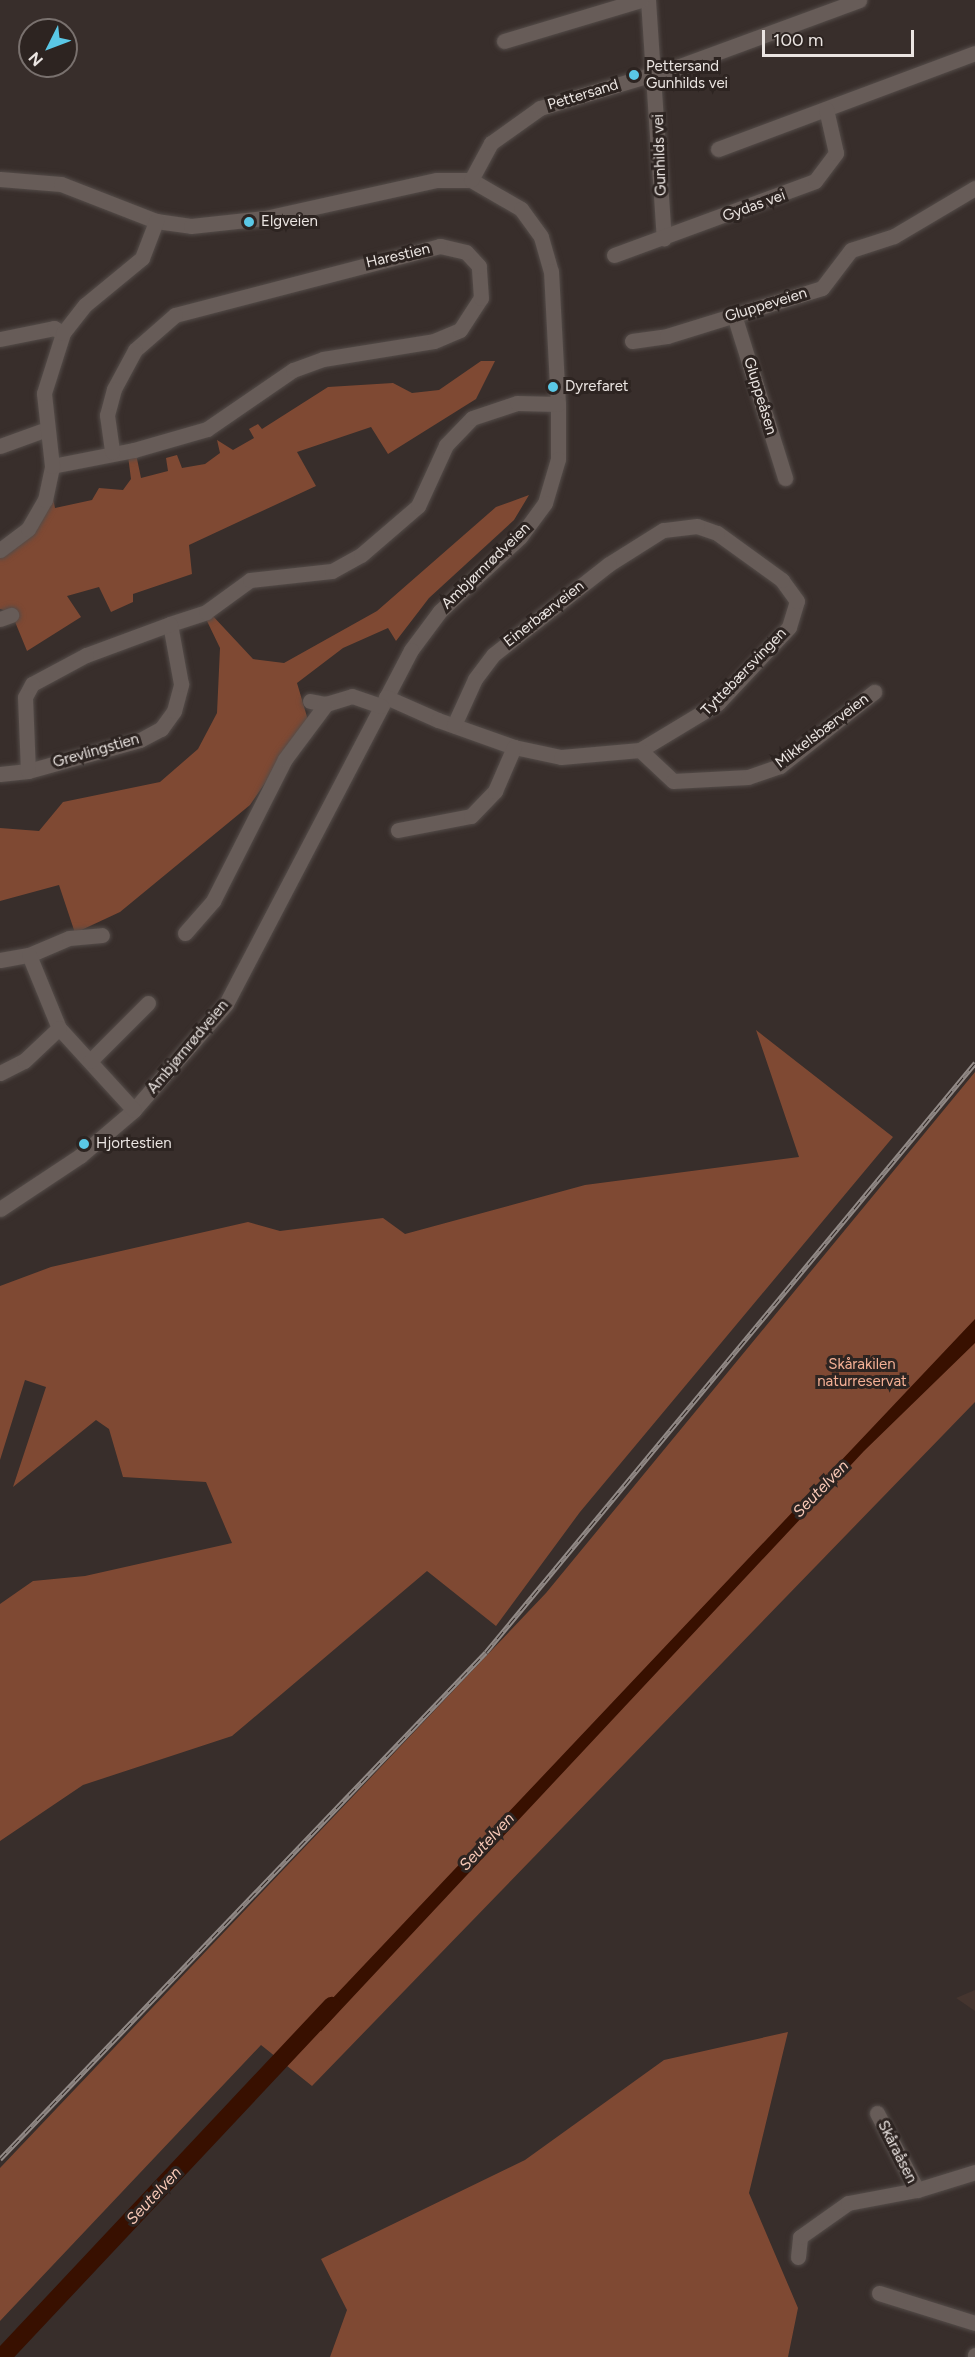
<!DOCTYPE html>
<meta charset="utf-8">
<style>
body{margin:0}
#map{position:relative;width:975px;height:2357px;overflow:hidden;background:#382e2b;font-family:Figtree,sans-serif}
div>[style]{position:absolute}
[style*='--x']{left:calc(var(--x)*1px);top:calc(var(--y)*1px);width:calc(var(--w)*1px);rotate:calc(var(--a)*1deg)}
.built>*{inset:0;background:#45352f}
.green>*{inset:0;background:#7f4933}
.water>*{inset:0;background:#381000}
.river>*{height:18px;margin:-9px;padding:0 9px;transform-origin:9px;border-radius:9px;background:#381000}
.roads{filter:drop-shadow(0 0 2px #544c49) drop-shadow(0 0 2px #544c49)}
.minor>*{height:15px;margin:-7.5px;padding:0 7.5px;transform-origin:7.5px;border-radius:7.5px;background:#675c58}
.rail>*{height:5px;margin-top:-2.5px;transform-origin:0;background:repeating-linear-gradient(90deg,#2d2421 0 9px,#928a87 0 18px);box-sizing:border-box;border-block:2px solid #928a87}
.dots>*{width:16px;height:16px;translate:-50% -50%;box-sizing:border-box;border:3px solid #2d2421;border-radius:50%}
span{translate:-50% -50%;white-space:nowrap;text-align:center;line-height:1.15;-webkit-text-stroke:6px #2d2421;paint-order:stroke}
.poi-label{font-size:15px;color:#ebe5e2}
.left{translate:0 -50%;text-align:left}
.street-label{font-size:15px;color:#ebe5e2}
.park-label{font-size:15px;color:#f4b095}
.water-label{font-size:16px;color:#f8c9b7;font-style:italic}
.north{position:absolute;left:18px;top:18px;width:60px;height:60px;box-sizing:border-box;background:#2d2421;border:2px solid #79716e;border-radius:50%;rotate:228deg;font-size:16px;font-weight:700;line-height:24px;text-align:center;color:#ebe5e2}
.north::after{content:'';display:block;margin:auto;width:21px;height:27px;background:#5ac8e6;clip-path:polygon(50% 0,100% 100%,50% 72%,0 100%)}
.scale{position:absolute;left:762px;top:30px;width:152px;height:27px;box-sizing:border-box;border:3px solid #ebe5e2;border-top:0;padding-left:8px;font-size:18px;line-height:21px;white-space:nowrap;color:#ebe5e2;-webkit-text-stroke:4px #2d2421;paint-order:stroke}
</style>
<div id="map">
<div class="built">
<div style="clip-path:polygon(975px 1990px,975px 2011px,956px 1998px)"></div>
</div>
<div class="green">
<div style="clip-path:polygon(481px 361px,495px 361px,476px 399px,388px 454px,371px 427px,297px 452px,316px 486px,189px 545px,192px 574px,133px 594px,133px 602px,111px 612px,99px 587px,67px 596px,81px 617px,27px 651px,11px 612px,0 609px,0 556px,51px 489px,55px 508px,92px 500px,99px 488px,123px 490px,131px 479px,128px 456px,136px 454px,141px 478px,168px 471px,166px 458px,177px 455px,182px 468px,205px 464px,220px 453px,217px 440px,233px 450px,254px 438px,249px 429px,258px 424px,262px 429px,328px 387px,393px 383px,412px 393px,439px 390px)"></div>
<div style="clip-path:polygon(529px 495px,514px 520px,429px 598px,396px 641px,388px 628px,343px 648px,297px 683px,308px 720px,250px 805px,120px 912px,75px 933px,59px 885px,0 901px,0 828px,39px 831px,63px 802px,160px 782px,198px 749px,217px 713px,220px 648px,206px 619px,211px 614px,253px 659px,284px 663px,377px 611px,496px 507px)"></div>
<div style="clip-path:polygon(756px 1030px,893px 1137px,580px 1512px,496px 1626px,427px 1571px,232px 1736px,83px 1785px,0 1841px,0 1604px,33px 1581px,85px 1576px,232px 1543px,206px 1482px,123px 1477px,109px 1429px,96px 1420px,13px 1487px,46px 1387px,25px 1380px,0 1460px,0 1286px,51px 1267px,248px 1222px,280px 1231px,383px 1218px,405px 1234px,585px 1185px,799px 1157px)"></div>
<div style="clip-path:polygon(975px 1072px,975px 1402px,312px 2086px,261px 2045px,0 2321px,0 2168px,546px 1593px)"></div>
<div style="clip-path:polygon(788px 2032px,749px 2193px,798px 2308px,788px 2357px,330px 2357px,347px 2310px,321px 2259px,525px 2160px,664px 2060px)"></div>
</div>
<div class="water">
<div style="clip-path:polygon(975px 1319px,975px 1343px,864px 1451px,321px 2031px,312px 2020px)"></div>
</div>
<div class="river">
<div style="--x:2;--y:2357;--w:482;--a:-46.8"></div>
</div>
<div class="roads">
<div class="minor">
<div style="--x:648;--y:0;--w:239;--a:86.2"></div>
<div style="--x:504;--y:41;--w:143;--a:-16.7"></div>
<div style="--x:718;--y:149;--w:274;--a:-20.5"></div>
<div style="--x:0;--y:179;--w:61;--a:4.7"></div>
<div style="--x:61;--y:184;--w:102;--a:21.3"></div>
<div style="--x:156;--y:221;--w:35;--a:8"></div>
<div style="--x:191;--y:226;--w:74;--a:-6.2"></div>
<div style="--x:265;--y:218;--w:176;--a:-12.5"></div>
<div style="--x:437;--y:180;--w:34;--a:0"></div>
<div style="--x:471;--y:180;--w:58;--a:30.1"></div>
<div style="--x:521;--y:209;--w:34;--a:54"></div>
<div style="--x:541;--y:237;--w:35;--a:74"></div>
<div style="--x:551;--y:271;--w:133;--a:87"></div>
<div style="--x:558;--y:404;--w:55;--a:90"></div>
<div style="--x:558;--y:459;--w:46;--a:106.5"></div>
<div style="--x:545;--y:503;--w:42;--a:126.3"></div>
<div style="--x:520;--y:537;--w:109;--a:137.2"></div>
<div style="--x:440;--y:611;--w:49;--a:126.6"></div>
<div style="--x:411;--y:650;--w:399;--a:117.6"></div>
<div style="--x:226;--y:1004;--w:140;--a:131"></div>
<div style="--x:134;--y:1110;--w:71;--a:139.6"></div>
<div style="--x:80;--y:1156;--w:96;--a:146.5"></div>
<div style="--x:471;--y:180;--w:42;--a:-61.6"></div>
<div style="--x:491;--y:143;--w:60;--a:-35.5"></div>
<div style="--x:540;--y:108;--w:146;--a:-16.7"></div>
<div style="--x:680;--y:66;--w:191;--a:-20.2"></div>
<div style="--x:614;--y:255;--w:214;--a:-20.2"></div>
<div style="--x:815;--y:181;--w:35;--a:-53"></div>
<div style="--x:836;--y:153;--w:45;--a:-102.8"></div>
<div style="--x:734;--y:315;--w:171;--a:72.6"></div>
<div style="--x:0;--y:339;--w:55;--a:-11.5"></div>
<div style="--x:54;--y:328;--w:10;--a:29"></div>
<div style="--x:632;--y:341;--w:35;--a:-8"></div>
<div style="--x:667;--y:336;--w:162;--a:-17.2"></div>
<div style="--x:822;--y:288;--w:48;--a:-52.7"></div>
<div style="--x:851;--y:250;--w:45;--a:-18"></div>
<div style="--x:894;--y:236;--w:94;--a:-30.7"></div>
<div style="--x:0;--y:446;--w:47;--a:-20"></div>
<div style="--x:52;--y:466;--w:84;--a:-11"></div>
<div style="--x:134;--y:450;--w:76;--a:-16"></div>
<div style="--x:207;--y:429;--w:104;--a:-34.5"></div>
<div style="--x:293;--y:370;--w:32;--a:-20"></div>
<div style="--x:323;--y:359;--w:112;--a:-9.2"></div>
<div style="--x:434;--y:341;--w:28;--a:-23"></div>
<div style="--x:460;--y:330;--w:38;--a:-57"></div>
<div style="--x:481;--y:298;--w:32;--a:-94"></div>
<div style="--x:479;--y:266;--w:19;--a:-133"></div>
<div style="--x:466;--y:252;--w:27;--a:-167"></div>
<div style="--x:440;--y:246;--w:274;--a:165.4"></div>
<div style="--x:175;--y:315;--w:53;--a:138.8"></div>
<div style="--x:135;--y:350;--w:44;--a:118.3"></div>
<div style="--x:114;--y:389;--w:27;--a:105"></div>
<div style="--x:107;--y:415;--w:37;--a:82"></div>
<div style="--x:0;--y:550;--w:35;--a:-37"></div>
<div style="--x:28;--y:529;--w:34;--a:-60"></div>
<div style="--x:45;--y:500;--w:35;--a:-78"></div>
<div style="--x:52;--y:466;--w:73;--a:-96.3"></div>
<div style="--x:44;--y:393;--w:63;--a:-72.4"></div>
<div style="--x:63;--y:333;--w:36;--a:-52"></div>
<div style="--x:85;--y:305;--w:74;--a:-39.5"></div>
<div style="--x:142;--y:258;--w:40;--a:-69"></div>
<div style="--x:0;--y:619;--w:12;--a:-20"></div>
<div style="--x:170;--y:624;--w:38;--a:-18"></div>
<div style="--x:206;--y:612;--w:54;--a:-36"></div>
<div style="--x:250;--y:580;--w:82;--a:-6.3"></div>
<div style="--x:332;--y:571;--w:33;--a:-29"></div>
<div style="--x:361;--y:555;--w:75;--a:-40.7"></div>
<div style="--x:418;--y:506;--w:67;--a:-65.3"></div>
<div style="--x:446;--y:445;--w:37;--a:-46"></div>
<div style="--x:472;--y:418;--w:47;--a:-18.4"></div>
<div style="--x:517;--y:403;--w:41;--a:1.4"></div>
<div style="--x:386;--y:697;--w:57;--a:23.9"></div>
<div style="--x:438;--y:720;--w:81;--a:19.6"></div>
<div style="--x:514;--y:747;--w:48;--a:12"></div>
<div style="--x:561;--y:757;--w:79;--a:-5.1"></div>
<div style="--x:640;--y:750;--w:91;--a:-31.1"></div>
<div style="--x:718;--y:703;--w:104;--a:-46.9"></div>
<div style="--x:789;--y:627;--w:27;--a:-73"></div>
<div style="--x:797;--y:601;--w:26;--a:-126"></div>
<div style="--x:782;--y:580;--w:80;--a:-144.1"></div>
<div style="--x:717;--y:533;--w:21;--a:-161"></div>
<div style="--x:697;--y:526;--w:34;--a:173"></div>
<div style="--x:663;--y:530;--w:64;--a:147.8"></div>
<div style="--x:609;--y:564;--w:147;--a:141.9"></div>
<div style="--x:493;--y:655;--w:30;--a:127"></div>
<div style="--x:475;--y:679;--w:51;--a:114.5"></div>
<div style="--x:310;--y:701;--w:16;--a:11"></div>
<div style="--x:326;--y:704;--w:27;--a:-17"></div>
<div style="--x:352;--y:696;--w:31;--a:19"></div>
<div style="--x:640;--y:750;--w:45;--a:43.2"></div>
<div style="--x:673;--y:781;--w:75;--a:-3.1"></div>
<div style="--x:748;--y:777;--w:34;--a:-19"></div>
<div style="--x:780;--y:766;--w:120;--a:-38.2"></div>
<div style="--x:0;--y:774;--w:28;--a:-6"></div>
<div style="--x:28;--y:771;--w:116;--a:-15.5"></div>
<div style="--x:140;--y:740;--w:24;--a:-28"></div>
<div style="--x:161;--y:729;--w:22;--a:-54"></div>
<div style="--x:174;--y:711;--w:28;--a:-75"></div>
<div style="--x:181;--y:684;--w:61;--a:-100.4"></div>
<div style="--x:170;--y:624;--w:90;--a:159.7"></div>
<div style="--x:86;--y:655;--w:61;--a:151.8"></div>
<div style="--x:32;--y:684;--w:15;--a:118"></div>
<div style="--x:25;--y:697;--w:74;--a:87.7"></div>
<div style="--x:398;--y:830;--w:74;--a:-10.9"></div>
<div style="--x:471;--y:816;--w:35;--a:-46"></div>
<div style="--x:495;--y:791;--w:48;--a:-66.6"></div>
<div style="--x:185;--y:933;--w:43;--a:-48.8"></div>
<div style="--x:213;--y:901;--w:159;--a:-63.1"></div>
<div style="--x:285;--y:759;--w:69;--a:-53.3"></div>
<div style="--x:29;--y:955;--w:43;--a:-23"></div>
<div style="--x:69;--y:938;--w:33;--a:-5"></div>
<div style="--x:0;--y:960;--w:29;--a:-10"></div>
<div style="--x:29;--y:955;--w:79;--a:67.7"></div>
<div style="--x:59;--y:1028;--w:111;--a:47.6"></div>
<div style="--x:90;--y:1061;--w:82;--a:-45"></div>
<div style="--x:0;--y:1073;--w:27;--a:-27"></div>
<div style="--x:24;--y:1061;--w:48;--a:-43.3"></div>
<div style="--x:877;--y:2113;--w:87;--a:62.5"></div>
<div style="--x:798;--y:2257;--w:20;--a:-84"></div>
<div style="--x:800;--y:2237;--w:59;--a:-35.3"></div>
<div style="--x:848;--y:2203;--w:70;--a:-10.7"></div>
<div style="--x:917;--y:2190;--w:61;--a:-17.2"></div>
<div style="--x:879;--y:2293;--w:101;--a:17.4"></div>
<div style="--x:975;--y:2357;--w:2;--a:-90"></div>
</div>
</div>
<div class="rail">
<div style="--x:0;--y:2159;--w:702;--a:-46.21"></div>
<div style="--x:486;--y:1652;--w:766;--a:-50.3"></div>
</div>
<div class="dots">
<div style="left:634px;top:75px;background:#5ac8e6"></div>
<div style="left:249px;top:222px;background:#5ac8e6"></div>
<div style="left:553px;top:387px;background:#5ac8e6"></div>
<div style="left:84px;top:1144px;background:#5ac8e6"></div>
</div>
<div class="poi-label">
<span class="left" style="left:646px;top:75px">Pettersand<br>Gunhilds vei</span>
<span class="left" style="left:261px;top:222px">Elgveien</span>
<span class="left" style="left:565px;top:387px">Dyrefaret</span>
<span class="left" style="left:96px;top:1144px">Hjortestien</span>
</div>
<div class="street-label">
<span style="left:583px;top:95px;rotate:-17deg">Pettersand</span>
<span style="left:660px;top:155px;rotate:-92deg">Gunhilds vei</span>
<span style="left:754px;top:206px;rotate:-20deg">Gydas vei</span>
<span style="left:398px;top:256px;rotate:-13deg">Harestien</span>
<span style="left:766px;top:305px;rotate:-17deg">Gluppeveien</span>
<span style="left:760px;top:396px;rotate:73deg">Gluppeåsen</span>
<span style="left:486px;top:566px;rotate:-44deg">Ambjørnrødveien</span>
<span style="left:544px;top:614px;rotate:-38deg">Einerbærveien</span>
<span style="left:744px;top:672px;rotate:-46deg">Tyttebærsvingen</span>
<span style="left:822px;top:731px;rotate:-37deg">Mikkelsbærveien</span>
<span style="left:96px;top:751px;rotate:-16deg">Grevlingstien</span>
<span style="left:188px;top:1047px;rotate:-50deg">Ambjørnrødveien</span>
<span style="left:897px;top:2152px;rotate:63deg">Skåraåsen</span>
</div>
<div class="park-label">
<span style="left:862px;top:1373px">Skårakilen<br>naturreservat</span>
</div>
<div class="water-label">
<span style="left:821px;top:1489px;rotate:-46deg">Seutelven</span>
<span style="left:487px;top:1842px;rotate:-47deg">Seutelven</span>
<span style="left:154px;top:2196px;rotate:-47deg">Seutelven</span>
</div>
<div class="north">N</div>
<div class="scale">100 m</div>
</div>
